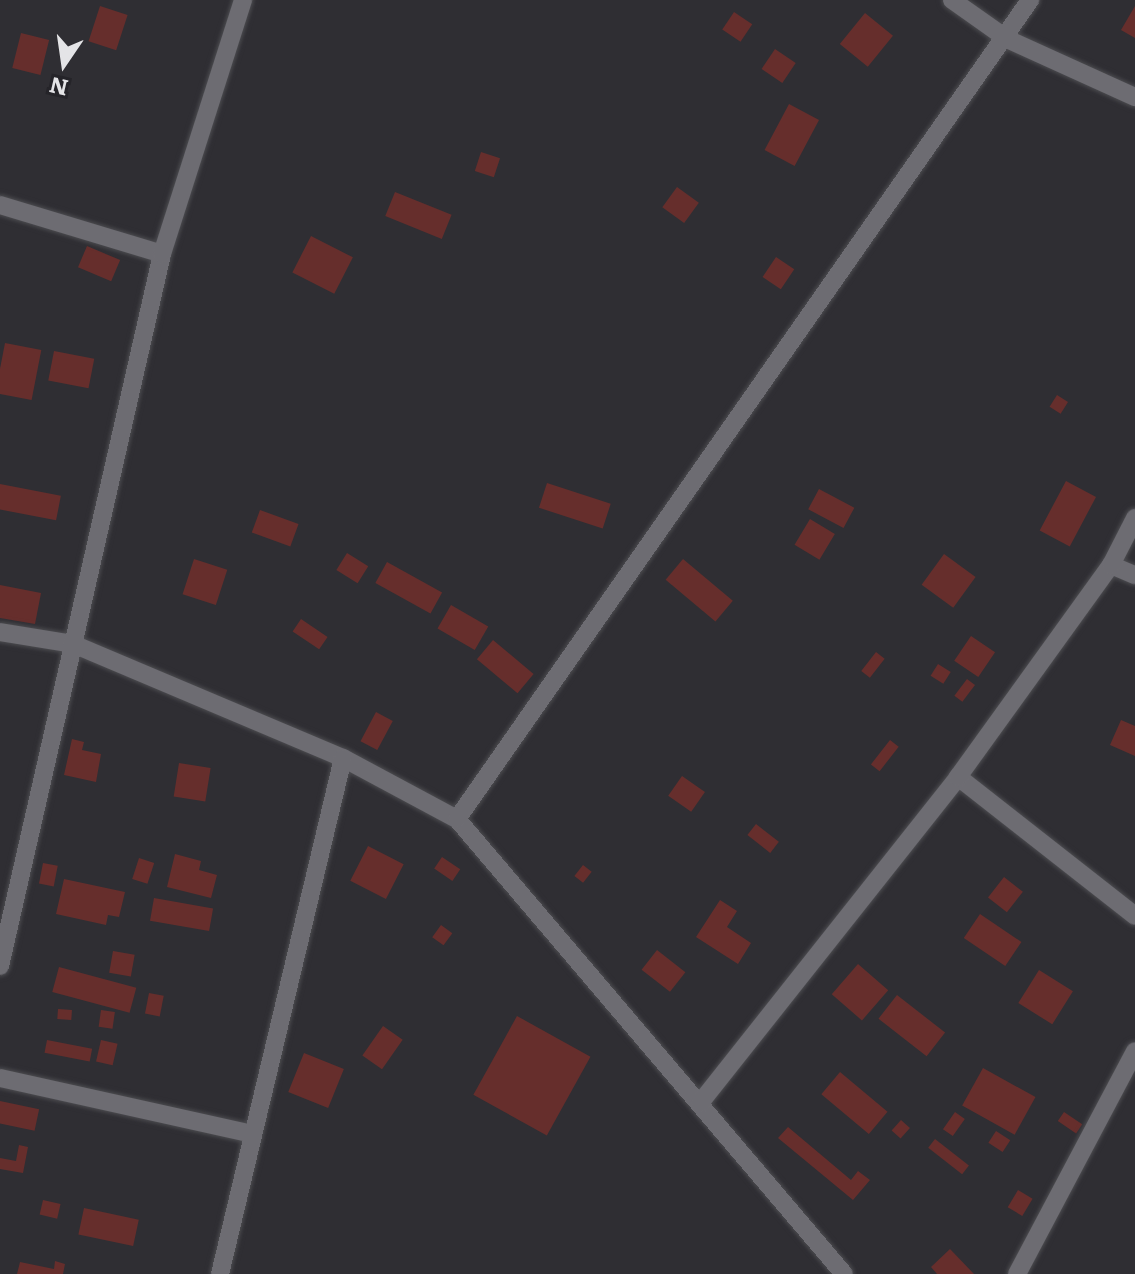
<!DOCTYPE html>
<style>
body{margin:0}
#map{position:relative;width:1135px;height:1274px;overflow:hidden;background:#2f2e33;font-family:Literata,serif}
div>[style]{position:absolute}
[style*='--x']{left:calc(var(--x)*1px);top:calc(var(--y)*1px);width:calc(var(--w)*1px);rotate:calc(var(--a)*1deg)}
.building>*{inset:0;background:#662e2c;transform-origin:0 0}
.roads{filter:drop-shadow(0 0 2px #4c4c50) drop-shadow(0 0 2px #4c4c50)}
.street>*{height:18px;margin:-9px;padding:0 9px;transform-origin:9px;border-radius:9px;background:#6d6c72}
span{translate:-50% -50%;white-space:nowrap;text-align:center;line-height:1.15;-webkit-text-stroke:6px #252429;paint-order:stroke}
.north{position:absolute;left:24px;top:24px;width:80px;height:80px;-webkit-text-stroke:6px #252429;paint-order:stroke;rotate:193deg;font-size:22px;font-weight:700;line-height:32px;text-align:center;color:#e4e4e7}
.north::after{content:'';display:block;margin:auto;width:28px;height:36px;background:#e4e4e7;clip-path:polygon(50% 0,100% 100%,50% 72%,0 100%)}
</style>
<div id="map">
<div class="building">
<div style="left:100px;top:6px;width:29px;height:37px;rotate:18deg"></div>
<div style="clip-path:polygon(1135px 6px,1135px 38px,1121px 30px)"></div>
<div style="left:734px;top:12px;width:22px;height:21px;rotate:34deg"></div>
<div style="left:865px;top:13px;width:36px;height:40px;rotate:39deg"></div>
<div style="left:21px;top:33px;width:29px;height:36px;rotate:14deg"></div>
<div style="left:775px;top:49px;width:25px;height:24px;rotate:34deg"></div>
<div style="left:789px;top:104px;width:34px;height:52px;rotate:28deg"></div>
<div style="left:481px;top:152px;width:20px;height:20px;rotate:18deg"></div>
<div style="left:677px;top:187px;width:27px;height:25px;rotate:36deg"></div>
<div style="left:395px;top:192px;width:61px;height:26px;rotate:22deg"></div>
<div style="left:311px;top:236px;width:47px;height:41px;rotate:27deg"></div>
<div style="left:87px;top:246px;width:36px;height:23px;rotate:23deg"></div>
<div style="left:776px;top:257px;width:22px;height:24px;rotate:34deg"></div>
<div style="left:5px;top:343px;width:37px;height:51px;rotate:11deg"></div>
<div style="left:54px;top:351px;width:41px;height:30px;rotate:11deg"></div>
<div style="left:1057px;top:395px;width:13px;height:14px;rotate:32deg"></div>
<div style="left:1066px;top:481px;width:34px;height:56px;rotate:28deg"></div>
<div style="left:547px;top:483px;width:67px;height:26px;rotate:18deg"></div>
<div style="left:0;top:484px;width:62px;height:25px;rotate:11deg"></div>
<div style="left:819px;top:489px;width:40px;height:23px;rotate:28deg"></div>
<div style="left:260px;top:510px;width:41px;height:24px;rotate:20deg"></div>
<div style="left:810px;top:519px;width:29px;height:30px;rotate:31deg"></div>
<div style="left:347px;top:553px;width:25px;height:20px;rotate:32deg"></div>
<div style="left:944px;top:554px;width:39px;height:38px;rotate:36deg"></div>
<div style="left:194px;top:559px;width:35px;height:37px;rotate:18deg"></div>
<div style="left:683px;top:559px;width:65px;height:27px;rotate:40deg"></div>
<div style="left:387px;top:562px;width:63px;height:24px;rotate:29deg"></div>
<div style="clip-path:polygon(0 585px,41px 593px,35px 624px,0 618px)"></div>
<div style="left:451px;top:605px;width:43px;height:27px;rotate:30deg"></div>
<div style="left:301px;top:619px;width:32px;height:15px;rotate:34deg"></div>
<div style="left:971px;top:636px;width:29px;height:30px;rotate:34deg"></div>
<div style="left:493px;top:640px;width:53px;height:25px;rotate:40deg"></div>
<div style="left:876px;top:652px;width:11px;height:24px;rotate:38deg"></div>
<div style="left:938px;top:664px;width:15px;height:14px;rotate:32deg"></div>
<div style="left:967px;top:679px;width:10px;height:21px;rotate:37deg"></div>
<div style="left:376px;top:712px;width:19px;height:33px;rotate:28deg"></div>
<div style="clip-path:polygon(1121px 720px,1135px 726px,1135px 756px,1110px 745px)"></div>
<div style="clip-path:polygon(72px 739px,84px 742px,82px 750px,101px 754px,96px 782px,64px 775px)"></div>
<div style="left:890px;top:740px;width:11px;height:31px;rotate:38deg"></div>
<div style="left:179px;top:763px;width:32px;height:34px;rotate:9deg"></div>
<div style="left:682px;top:776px;width:28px;height:24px;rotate:35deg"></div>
<div style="left:756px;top:824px;width:29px;height:14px;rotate:38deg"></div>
<div style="left:368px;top:846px;width:40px;height:39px;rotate:27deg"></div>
<div style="clip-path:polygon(175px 854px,201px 861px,199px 870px,217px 875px,211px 898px,167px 887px)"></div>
<div style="left:442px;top:857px;width:22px;height:14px;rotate:34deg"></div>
<div style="left:139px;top:858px;width:16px;height:22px;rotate:18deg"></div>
<div style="left:43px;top:863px;width:15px;height:21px;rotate:11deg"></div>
<div style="left:583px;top:865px;width:11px;height:14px;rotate:38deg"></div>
<div style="left:1004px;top:877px;width:24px;height:26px;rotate:38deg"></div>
<div style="clip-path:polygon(64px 879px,125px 892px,119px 917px,108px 915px,106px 925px,56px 914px)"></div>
<div style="left:154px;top:898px;width:60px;height:23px;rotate:10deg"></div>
<div style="clip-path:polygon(720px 900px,737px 911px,727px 927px,751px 943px,738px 964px,696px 937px)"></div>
<div style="left:980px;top:914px;width:50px;height:29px;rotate:34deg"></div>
<div style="left:441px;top:925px;width:14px;height:15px;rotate:36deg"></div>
<div style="left:657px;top:950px;width:36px;height:25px;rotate:38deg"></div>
<div style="left:113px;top:951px;width:22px;height:22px;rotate:10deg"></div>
<div style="left:858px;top:964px;width:40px;height:40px;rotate:41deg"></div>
<div style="left:59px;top:967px;width:80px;height:26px;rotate:15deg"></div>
<div style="left:1039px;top:970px;width:40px;height:39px;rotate:32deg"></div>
<div style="left:149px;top:993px;width:15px;height:21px;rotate:11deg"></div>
<div style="left:897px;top:995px;width:61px;height:30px;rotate:38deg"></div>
<div style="left:58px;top:1009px;width:14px;height:10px;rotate:4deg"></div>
<div style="left:101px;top:1010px;width:14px;height:17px;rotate:8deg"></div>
<div style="left:517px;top:1016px;width:84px;height:90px;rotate:29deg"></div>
<div style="left:383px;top:1026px;width:24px;height:36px;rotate:35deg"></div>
<div style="left:47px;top:1040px;width:46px;height:13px;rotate:11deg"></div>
<div style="left:101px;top:1040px;width:17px;height:22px;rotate:13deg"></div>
<div style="left:304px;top:1053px;width:43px;height:42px;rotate:22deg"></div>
<div style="left:983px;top:1068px;width:60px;height:43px;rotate:29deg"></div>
<div style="left:840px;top:1072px;width:62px;height:29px;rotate:40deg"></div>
<div style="left:0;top:1101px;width:40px;height:22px;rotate:12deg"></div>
<div style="left:955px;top:1112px;width:12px;height:21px;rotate:35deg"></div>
<div style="left:1064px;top:1112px;width:22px;height:11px;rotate:34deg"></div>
<div style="left:901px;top:1120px;width:12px;height:14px;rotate:42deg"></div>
<div style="clip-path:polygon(788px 1127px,851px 1180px,858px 1171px,870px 1180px,853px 1200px,778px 1138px)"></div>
<div style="left:996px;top:1131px;width:17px;height:14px;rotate:33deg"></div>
<div style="left:935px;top:1139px;width:43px;height:11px;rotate:38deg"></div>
<div style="clip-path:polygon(19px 1145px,28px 1147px,23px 1173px,0 1169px,0 1158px,16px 1161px)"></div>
<div style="left:1018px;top:1190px;width:17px;height:20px;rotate:31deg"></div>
<div style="left:43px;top:1200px;width:18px;height:15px;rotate:13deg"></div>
<div style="left:84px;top:1208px;width:56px;height:27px;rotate:12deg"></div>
<div style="clip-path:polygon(950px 1249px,974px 1274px,937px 1274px,931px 1267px)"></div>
<div style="clip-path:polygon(55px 1261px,65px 1264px,63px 1274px,17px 1274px,20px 1262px,54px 1269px)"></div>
</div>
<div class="roads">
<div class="street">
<div style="--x:952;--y:0;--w:67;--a:35.3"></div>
<div style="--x:1007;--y:39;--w:141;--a:24.4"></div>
<div style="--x:0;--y:205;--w:169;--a:16.8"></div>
<div style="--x:1111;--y:565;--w:26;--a:23"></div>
<div style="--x:0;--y:632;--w:74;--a:9.3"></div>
<div style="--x:73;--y:644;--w:293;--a:22.9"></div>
<div style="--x:343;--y:758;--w:129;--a:28.2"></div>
<div style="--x:457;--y:819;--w:597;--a:49.62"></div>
<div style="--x:958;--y:777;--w:225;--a:38.1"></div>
<div style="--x:457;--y:819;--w:1000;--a:-55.02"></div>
<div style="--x:0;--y:966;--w:730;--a:-77.18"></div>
<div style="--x:162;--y:254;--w:267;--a:-72.3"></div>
<div style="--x:0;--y:1078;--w:259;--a:12.5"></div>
<div style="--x:700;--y:1103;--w:416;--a:-51.6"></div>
<div style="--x:958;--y:777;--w:261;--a:-54.2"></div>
<div style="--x:1111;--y:565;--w:53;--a:-62.9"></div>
<div style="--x:220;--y:1274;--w:530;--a:-76.59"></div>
<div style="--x:1017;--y:1274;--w:252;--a:-62.1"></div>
</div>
</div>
<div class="north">N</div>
</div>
